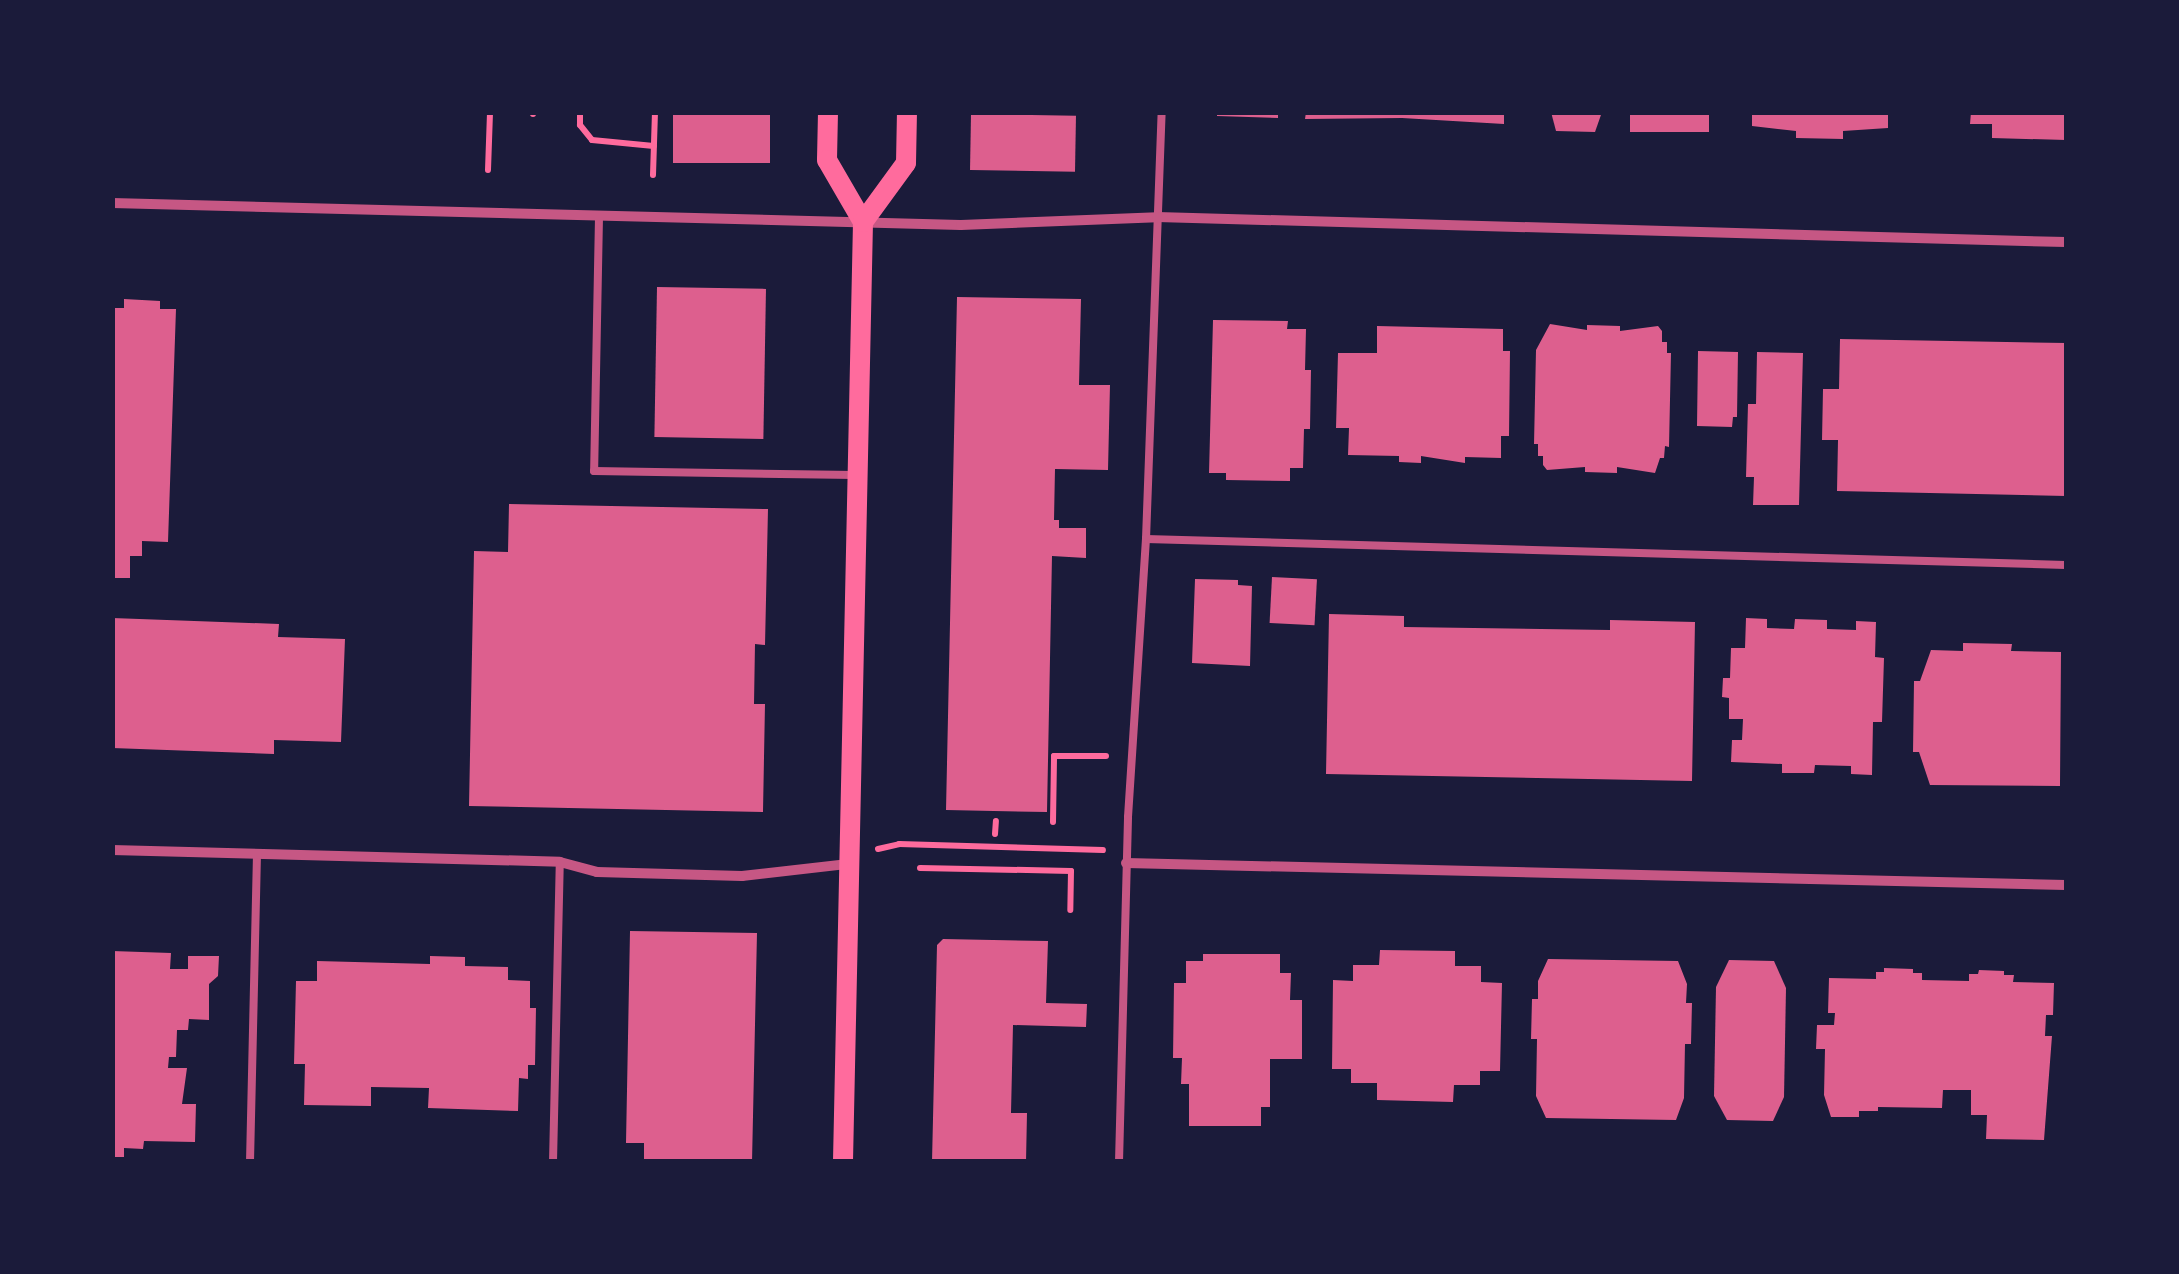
<!DOCTYPE html>
<style>
body{margin:0}
#map{position:relative;width:2179px;height:1274px;overflow:hidden;background:#1b1b3a;font-family:Mulish,sans-serif}
div>[style]{position:absolute}
[style*='--x']{left:calc(var(--x)*1px);top:calc(var(--y)*1px);width:calc(var(--w)*1px);rotate:calc(var(--a)*1deg)}
.building>*{inset:0;background:#dd5f8e;transform-origin:0 0}
.path>*{height:6px;margin:-3px;padding:0 3px;transform-origin:3px;border-radius:3px;background:#ff6b9d}
.service>*{height:8px;margin:-4px;padding:0 4px;transform-origin:4px;border-radius:4px;background:#c65784}
.minor>*{height:10px;margin:-5px;padding:0 5px;transform-origin:5px;border-radius:5px;background:#c65784}
.secondary>*{height:20px;margin:-10px;padding:0 10px;transform-origin:10px;border-radius:10px;background:#ff6b9d}
span{translate:-50% -50%;white-space:nowrap;text-align:center;line-height:1.15;-webkit-text-stroke:10px #1b1b3a;paint-order:stroke}
.frame{position:absolute;inset:0;border:115px solid #1b1b3a;pointer-events:none}
</style>
<div id="map">
<div class="building">
<div style="left:673px;top:112px;width:97px;height:51px"></div>
<div style="clip-path:polygon(1217px 112px,1278px 112px,1278px 118px,1217px 116px)"></div>
<div style="clip-path:polygon(1306px 112px,1504px 112px,1504px 124px,1402px 118px,1305px 119px)"></div>
<div style="clip-path:polygon(1551px 112px,1602px 112px,1595px 132px,1556px 131px)"></div>
<div style="left:1630px;top:112px;width:79px;height:20px"></div>
<div style="clip-path:polygon(1752px 112px,1888px 112px,1888px 128px,1843px 131px,1843px 139px,1796px 138px,1796px 131px,1752px 126px)"></div>
<div style="clip-path:polygon(1971px 112px,2066px 112px,2066px 140px,1992px 138px,1992px 124px,1970px 124px)"></div>
<div style="left:971px;top:114px;width:105px;height:56px;rotate:1deg"></div>
<div style="left:657px;top:287px;width:109px;height:150px;rotate:1deg"></div>
<div style="clip-path:polygon(957px 297px,1081px 299px,1079px 385px,1110px 385px,1108px 470px,1055px 469px,1054px 520px,1059px 520px,1059px 528px,1086px 528px,1086px 558px,1052px 556px,1047px 812px,946px 810px)"></div>
<div style="clip-path:polygon(124px 299px,160px 301px,160px 309px,176px 309px,168px 542px,142px 541px,142px 556px,130px 556px,130px 578px,112px 578px,112px 308px,124px 308px)"></div>
<div style="clip-path:polygon(1213px 320px,1288px 321px,1287px 329px,1306px 329px,1305px 370px,1311px 370px,1310px 429px,1304px 429px,1303px 468px,1290px 468px,1290px 481px,1226px 480px,1226px 473px,1209px 473px)"></div>
<div style="clip-path:polygon(1550px 324px,1587px 330px,1587px 325px,1620px 326px,1620px 331px,1658px 326px,1662px 331px,1662px 342px,1667px 342px,1667px 353px,1671px 353px,1669px 447px,1665px 446px,1664px 458px,1660px 458px,1655px 473px,1617px 467px,1617px 473px,1585px 472px,1585px 467px,1547px 470px,1543px 465px,1543px 456px,1538px 456px,1538px 444px,1534px 444px,1536px 350px)"></div>
<div style="clip-path:polygon(1377px 326px,1503px 329px,1503px 351px,1510px 351px,1509px 436px,1501px 436px,1501px 458px,1465px 457px,1465px 463px,1421px 456px,1421px 463px,1399px 462px,1399px 456px,1348px 455px,1349px 428px,1336px 428px,1338px 353px,1377px 353px)"></div>
<div style="clip-path:polygon(1840px 339px,2066px 343px,2066px 496px,1837px 491px,1838px 440px,1822px 440px,1823px 389px,1839px 389px)"></div>
<div style="clip-path:polygon(1698px 351px,1738px 352px,1737px 417px,1733px 417px,1732px 427px,1697px 426px)"></div>
<div style="clip-path:polygon(1757px 352px,1803px 353px,1799px 505px,1753px 505px,1754px 477px,1746px 477px,1748px 404px,1756px 404px)"></div>
<div style="clip-path:polygon(509px 504px,768px 509px,765px 645px,755px 644px,754px 704px,765px 704px,763px 812px,469px 806px,474px 551px,508px 552px)"></div>
<div style="left:1272px;top:577px;width:45px;height:46px;rotate:3deg"></div>
<div style="clip-path:polygon(1195px 579px,1238px 580px,1238px 585px,1252px 586px,1250px 666px,1192px 663px)"></div>
<div style="clip-path:polygon(1329px 614px,1404px 616px,1404px 627px,1610px 630px,1610px 620px,1695px 622px,1692px 781px,1326px 774px)"></div>
<div style="clip-path:polygon(112px 618px,279px 624px,278px 637px,345px 639px,341px 742px,274px 740px,274px 754px,112px 748px)"></div>
<div style="clip-path:polygon(1746px 618px,1767px 619px,1767px 628px,1794px 629px,1795px 619px,1827px 620px,1827px 629px,1856px 630px,1856px 621px,1876px 622px,1875px 657px,1884px 658px,1882px 722px,1873px 722px,1872px 775px,1851px 774px,1851px 766px,1815px 765px,1814px 773px,1782px 773px,1782px 764px,1731px 762px,1732px 740px,1742px 740px,1743px 719px,1729px 719px,1729px 698px,1722px 697px,1723px 678px,1730px 678px,1731px 648px,1745px 648px)"></div>
<div style="clip-path:polygon(1963px 643px,2012px 644px,2011px 651px,2061px 652px,2060px 786px,1930px 785px,1919px 752px,1913px 752px,1914px 681px,1920px 681px,1931px 650px,1963px 651px)"></div>
<div style="clip-path:polygon(630px 931px,757px 933px,752px 1162px,644px 1162px,644px 1143px,626px 1143px)"></div>
<div style="clip-path:polygon(943px 939px,1048px 941px,1046px 1003px,1087px 1004px,1086px 1027px,1013px 1025px,1011px 1113px,1027px 1113px,1026px 1162px,932px 1162px,937px 945px)"></div>
<div style="clip-path:polygon(1380px 950px,1455px 951px,1455px 966px,1481px 966px,1481px 982px,1502px 983px,1500px 1071px,1480px 1071px,1480px 1085px,1454px 1085px,1453px 1102px,1377px 1100px,1377px 1083px,1351px 1083px,1351px 1069px,1332px 1069px,1333px 980px,1353px 981px,1353px 965px,1379px 965px)"></div>
<div style="clip-path:polygon(112px 951px,171px 953px,170px 969px,188px 969px,188px 956px,219px 956px,218px 976px,209px 984px,209px 1020px,189px 1019px,188px 1030px,177px 1030px,176px 1057px,169px 1057px,168px 1068px,187px 1068px,182px 1104px,196px 1104px,195px 1142px,144px 1141px,143px 1149px,124px 1148px,124px 1157px,112px 1157px)"></div>
<div style="clip-path:polygon(1203px 954px,1280px 954px,1280px 973px,1291px 973px,1290px 1000px,1302px 1000px,1302px 1059px,1270px 1059px,1270px 1107px,1261px 1107px,1261px 1126px,1189px 1126px,1189px 1084px,1181px 1084px,1182px 1058px,1173px 1058px,1174px 983px,1186px 983px,1186px 961px,1203px 961px)"></div>
<div style="clip-path:polygon(430px 956px,465px 957px,465px 966px,508px 967px,508px 980px,530px 981px,530px 1008px,536px 1008px,535px 1065px,528px 1065px,528px 1079px,519px 1078px,518px 1111px,428px 1108px,429px 1088px,371px 1087px,371px 1106px,304px 1105px,305px 1064px,294px 1064px,296px 981px,317px 981px,317px 961px,430px 964px)"></div>
<div style="clip-path:polygon(1548px 959px,1678px 961px,1687px 984px,1686px 1003px,1692px 1003px,1691px 1044px,1685px 1044px,1684px 1098px,1676px 1120px,1546px 1118px,1536px 1096px,1537px 1039px,1531px 1039px,1532px 999px,1538px 999px,1538px 981px)"></div>
<div style="clip-path:polygon(1729px 960px,1774px 961px,1786px 988px,1784px 1097px,1773px 1121px,1727px 1120px,1714px 1096px,1716px 987px)"></div>
<div style="clip-path:polygon(1884px 968px,1913px 969px,1913px 973px,1922px 973px,1922px 980px,1969px 981px,1969px 974px,1978px 974px,1979px 970px,2004px 971px,2004px 975px,2014px 975px,2013px 982px,2054px 983px,2053px 1015px,2046px 1015px,2045px 1036px,2052px 1036px,2044px 1140px,1986px 1139px,1987px 1115px,1971px 1115px,1971px 1090px,1943px 1090px,1942px 1108px,1878px 1107px,1878px 1111px,1859px 1111px,1859px 1117px,1831px 1117px,1824px 1095px,1825px 1049px,1816px 1049px,1817px 1025px,1834px 1025px,1835px 1013px,1828px 1013px,1829px 978px,1876px 979px,1876px 972px,1884px 972px)"></div>
</div>
<div class="path">
<div style="--x:580;--y:112;--w:13;--a:90"></div>
<div style="--x:580;--y:125;--w:19;--a:51"></div>
<div style="--x:592;--y:140;--w:62;--a:5.5"></div>
<div style="--x:533;--y:114;--w:2;--a:-90"></div>
<div style="--x:488;--y:170;--w:58;--a:-88"></div>
<div style="--x:653;--y:175;--w:63;--a:-88.2"></div>
<div style="--x:1053;--y:822;--w:66;--a:-89.1"></div>
<div style="--x:1054;--y:756;--w:52;--a:0"></div>
<div style="--x:995;--y:834;--w:13;--a:-86"></div>
<div style="--x:878;--y:849;--w:22;--a:-13"></div>
<div style="--x:899;--y:844;--w:204;--a:1.7"></div>
<div style="--x:920;--y:868;--w:151;--a:1.1"></div>
<div style="--x:1071;--y:871;--w:39;--a:91"></div>
</div>
<div class="service">
<div style="--x:599;--y:217;--w:254;--a:91.1"></div>
<div style="--x:594;--y:471;--w:261;--a:0.9"></div>
<div style="--x:1146;--y:539;--w:920;--a:1.62"></div>
<div style="--x:250;--y:1162;--w:306;--a:-88.7"></div>
<div style="--x:553;--y:1162;--w:300;--a:-88.7"></div>
<div style="--x:1119;--y:1162;--w:345;--a:-88.5"></div>
<div style="--x:1128;--y:817;--w:279;--a:-86.3"></div>
<div style="--x:1146;--y:539;--w:427;--a:-87.9"></div>
</div>
<div class="minor">
<div style="--x:112;--y:203;--w:849;--a:1.48"></div>
<div style="--x:961;--y:225;--w:196;--a:-2.3"></div>
<div style="--x:1157;--y:217;--w:909;--a:1.58"></div>
<div style="--x:112;--y:850;--w:448;--a:1.5"></div>
<div style="--x:560;--y:862;--w:38;--a:15"></div>
<div style="--x:597;--y:872;--w:145;--a:1.6"></div>
<div style="--x:742;--y:876;--w:107;--a:-6.5"></div>
<div style="--x:1126;--y:863;--w:940;--a:1.34"></div>
</div>
<div class="secondary">
<div style="--x:828;--y:112;--w:48;--a:91.2"></div>
<div style="--x:827;--y:160;--w:72;--a:59.9"></div>
<div style="--x:863;--y:222;--w:940;--a:91.22"></div>
<div style="--x:863;--y:222;--w:73;--a:-53.9"></div>
<div style="--x:906;--y:163;--w:51;--a:-88.9"></div>
</div>
<div class="frame"></div>
</div>
